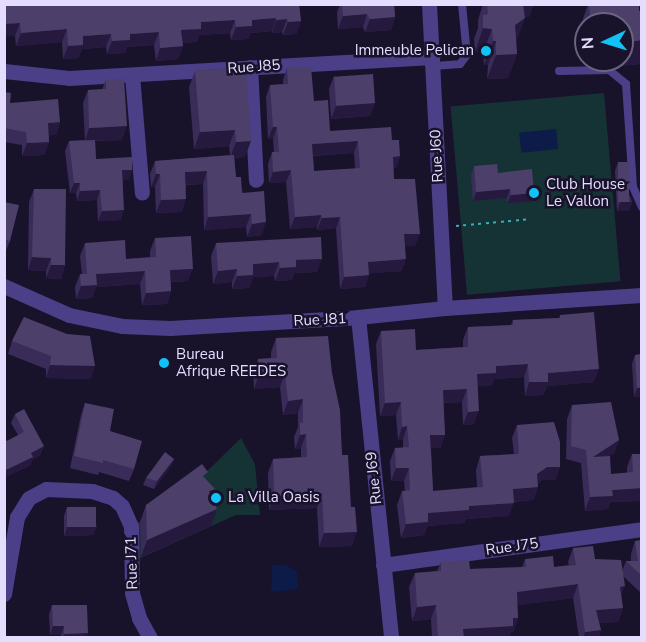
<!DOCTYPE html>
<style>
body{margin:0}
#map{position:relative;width:646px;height:642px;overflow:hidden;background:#19122b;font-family:"Nunito Sans",sans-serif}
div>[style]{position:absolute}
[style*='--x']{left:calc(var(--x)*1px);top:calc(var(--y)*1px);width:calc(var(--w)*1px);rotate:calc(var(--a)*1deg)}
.green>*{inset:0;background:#153234;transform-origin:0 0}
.water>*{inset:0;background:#0d1b48;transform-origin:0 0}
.path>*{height:2px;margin-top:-1px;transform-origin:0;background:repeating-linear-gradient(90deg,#35b0b9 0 3px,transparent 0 7.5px)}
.lane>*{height:8px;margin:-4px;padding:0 4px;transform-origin:4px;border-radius:4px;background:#4b3f88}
.street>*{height:15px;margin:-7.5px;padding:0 7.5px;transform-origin:7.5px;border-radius:7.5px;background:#4b3f88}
.wall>*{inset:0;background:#3a2c58}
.shaded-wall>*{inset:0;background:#251a3e}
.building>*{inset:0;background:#4c3f69;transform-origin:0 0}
.dots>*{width:16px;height:16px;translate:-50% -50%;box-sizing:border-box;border:3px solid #19122b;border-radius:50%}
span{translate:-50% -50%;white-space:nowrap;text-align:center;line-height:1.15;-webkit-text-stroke:5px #19122b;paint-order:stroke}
.poi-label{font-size:15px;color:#e5ddfe}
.right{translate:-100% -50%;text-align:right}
.left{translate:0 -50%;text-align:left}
.street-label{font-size:15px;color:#e5ddfe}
.frame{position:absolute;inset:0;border:6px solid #e5ddfe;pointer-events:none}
.north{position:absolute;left:574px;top:12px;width:60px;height:60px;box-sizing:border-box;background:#19122b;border:2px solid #6b637f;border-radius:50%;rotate:266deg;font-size:16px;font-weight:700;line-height:24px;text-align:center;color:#e5ddfe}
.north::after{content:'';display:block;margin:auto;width:21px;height:27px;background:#10c2f7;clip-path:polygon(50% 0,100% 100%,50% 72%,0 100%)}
</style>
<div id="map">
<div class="green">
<div style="left:604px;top:93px;width:189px;height:154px;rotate:85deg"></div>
<div style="clip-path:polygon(241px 438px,255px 464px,260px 515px,236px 515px,136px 560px,137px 524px,196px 482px)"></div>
</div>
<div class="water">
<div style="left:556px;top:129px;width:20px;height:37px;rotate:84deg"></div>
<div style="clip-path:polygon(272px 565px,286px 565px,297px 571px,298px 589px,271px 592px)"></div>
</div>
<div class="path">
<div style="--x:456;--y:226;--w:75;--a:-5.3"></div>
</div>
<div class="lane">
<div style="--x:433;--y:66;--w:27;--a:-4"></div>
<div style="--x:460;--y:64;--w:11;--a:-52"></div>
<div style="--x:467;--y:55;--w:51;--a:-95.6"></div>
<div style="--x:559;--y:71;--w:50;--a:-1.1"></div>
<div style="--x:609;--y:70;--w:22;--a:39"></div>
<div style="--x:626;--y:84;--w:103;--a:86.1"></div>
<div style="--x:633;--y:187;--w:22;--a:66"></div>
</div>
<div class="street">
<div style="--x:429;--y:4;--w:304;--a:87"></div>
<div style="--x:250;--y:67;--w:113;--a:87"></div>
<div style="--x:4;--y:71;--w:65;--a:6.1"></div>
<div style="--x:69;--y:78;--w:364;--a:-3.3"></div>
<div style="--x:132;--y:75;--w:118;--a:85.2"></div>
<div style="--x:4;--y:286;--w:71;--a:24"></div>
<div style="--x:69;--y:315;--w:54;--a:11.7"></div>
<div style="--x:122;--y:326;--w:48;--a:2.4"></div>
<div style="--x:170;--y:328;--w:188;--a:-3.3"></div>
<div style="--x:358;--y:317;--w:87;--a:-5.9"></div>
<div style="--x:445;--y:308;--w:197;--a:-3.8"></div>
<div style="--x:358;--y:317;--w:323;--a:84.1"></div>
<div style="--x:383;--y:565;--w:261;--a:-7.9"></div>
<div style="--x:4;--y:594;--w:78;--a:-80.4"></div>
<div style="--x:17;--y:517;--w:22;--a:-58"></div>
<div style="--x:29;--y:498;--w:19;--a:-28"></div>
<div style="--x:46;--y:489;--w:46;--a:2.5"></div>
<div style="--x:92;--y:491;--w:22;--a:18"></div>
<div style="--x:113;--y:498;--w:12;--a:42"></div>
<div style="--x:122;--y:506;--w:22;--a:66"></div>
<div style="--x:131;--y:526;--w:67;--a:89.1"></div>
<div style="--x:132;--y:593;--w:26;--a:74"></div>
<div style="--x:139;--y:618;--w:23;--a:61"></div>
</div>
<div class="wall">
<div style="clip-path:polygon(4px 4px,299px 4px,301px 21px,296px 34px,283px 35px,282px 32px,272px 33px,272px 31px,250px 33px,248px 39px,231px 40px,230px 33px,199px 35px,197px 42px,182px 43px,183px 46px,178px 59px,156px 61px,154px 45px,127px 47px,125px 53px,107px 54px,106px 47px,82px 49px,78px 58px,63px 59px,62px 42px,16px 46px,15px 36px)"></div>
<div style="clip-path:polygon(340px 4px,394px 4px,395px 17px,391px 30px,365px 32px,363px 27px,338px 29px,337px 12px)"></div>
<div style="clip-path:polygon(483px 4px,534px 4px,529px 17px,525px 17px,516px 42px,517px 54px,508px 78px,487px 79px,488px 65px,484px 65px,483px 53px,475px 52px,474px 39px,478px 28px,478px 20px)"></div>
<div style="clip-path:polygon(588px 4px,642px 11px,642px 58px,640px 64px,620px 66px,619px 60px,622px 60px,622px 24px,586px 24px,586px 52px,585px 44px,581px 44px,580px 28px)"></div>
<div style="clip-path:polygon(246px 67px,245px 157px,234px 158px,236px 177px,262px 235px,247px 237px,246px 227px,204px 230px,203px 184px,186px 185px,182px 212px,156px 213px,155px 187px,151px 187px,150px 174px,155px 161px,230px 155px,229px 146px,194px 149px,189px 87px,195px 71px)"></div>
<div style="clip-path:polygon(evenodd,287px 68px,314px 101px,330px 131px,392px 140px,400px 156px,396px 168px,393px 168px,394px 179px,415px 246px,405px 246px,402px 271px,369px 273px,365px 287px,340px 289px,336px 228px,317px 230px,317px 227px,290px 229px,286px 182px,269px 183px,268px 164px,272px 152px,274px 152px,273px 139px,268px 139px,266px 97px,270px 85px,283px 84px,283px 80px,287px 68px,354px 153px,355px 169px,314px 171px,313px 156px,354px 153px)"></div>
<div style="clip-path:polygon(334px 76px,375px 103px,370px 116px,331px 119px,329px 89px)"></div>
<div style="clip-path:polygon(106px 80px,122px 140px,95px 141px,96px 159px,129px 180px,123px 180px,121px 220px,98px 221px,97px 200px,77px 201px,76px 193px,70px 193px,65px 151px,69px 141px,85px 140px,83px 103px,88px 90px,102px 89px)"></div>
<div style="clip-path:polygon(4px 92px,10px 103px,60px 122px,56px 135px,49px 135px,49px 142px,44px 155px,22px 156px,22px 145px,4px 142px)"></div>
<div style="clip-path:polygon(618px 162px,632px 202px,629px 211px,617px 211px,615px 171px)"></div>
<div style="clip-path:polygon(474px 166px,498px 173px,534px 193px,530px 202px,507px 203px,507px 198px,473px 201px,471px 175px)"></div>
<div style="clip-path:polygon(34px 189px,65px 265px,61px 279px,46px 278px,46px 271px,28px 270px,29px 202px)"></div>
<div style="clip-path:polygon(4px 202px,10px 241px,5px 253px,4px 253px)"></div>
<div style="clip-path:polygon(155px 238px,188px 281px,171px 282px,171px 291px,167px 304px,142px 305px,140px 284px,96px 287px,92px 298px,76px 299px,75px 287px,80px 274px,82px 274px,80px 256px,85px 243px,126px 259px,150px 257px,150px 251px)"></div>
<div style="clip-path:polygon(216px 243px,317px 272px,294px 273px,292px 280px,275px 281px,274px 276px,253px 277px,249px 288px,232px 289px,232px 282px,213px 284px,211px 256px)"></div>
<div style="clip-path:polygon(560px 315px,594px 382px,547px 386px,543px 395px,525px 396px,524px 377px,494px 379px,491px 386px,478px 386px,474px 424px,463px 425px,462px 402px,443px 403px,445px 435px,440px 448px,431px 448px,433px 491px,477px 487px,476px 470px,480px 456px,514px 454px,512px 438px,517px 425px,560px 467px,555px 480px,542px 480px,538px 483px,538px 487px,533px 500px,513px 502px,509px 516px,466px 519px,464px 523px,427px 526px,424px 535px,401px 538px,397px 505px,402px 491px,405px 491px,404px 481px,391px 481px,390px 461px,395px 448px,403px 448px,403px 440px,398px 440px,396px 415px,380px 416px,376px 344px,381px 331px,416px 350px,463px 347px,463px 340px,468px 327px,511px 325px,513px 320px,559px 318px)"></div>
<div style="clip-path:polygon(24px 317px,91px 379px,46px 378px,46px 369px,8px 354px,12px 341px)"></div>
<div style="clip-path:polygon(276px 338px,332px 373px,342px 455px,352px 546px,319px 547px,317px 508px,269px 510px,268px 473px,273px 459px,301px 457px,301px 448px,295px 449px,294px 437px,298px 427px,298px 413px,283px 415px,280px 387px,254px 389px,253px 373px,258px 359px,271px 358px,271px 352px)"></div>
<div style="clip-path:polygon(642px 354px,642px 396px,634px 397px,632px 364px,635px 355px)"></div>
<div style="clip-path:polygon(85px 403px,110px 431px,134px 469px,129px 481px,99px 472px,98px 475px,70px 468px,81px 415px)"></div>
<div style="clip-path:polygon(572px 405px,619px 440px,614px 453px,609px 456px,611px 474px,627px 473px,627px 467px,632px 454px,642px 454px,642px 501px,610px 502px,608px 509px,585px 511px,581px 463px,566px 459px,567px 419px)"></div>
<div style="clip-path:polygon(15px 414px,44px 446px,40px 455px,32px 460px,30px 466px,7px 441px,18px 435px,11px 423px)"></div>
<div style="clip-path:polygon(174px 459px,171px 466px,154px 489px,143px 485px,146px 478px)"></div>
<div style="clip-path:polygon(205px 479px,212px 497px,211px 526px,141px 557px,140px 522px,146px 505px)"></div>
<div style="clip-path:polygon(67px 507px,97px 526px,93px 535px,64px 536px,64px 516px)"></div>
<div style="clip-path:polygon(642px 540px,642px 594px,623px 576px,621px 596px,623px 608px,618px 622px,599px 623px,601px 630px,598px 638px,579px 638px,573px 598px,517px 605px,518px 618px,513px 632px,511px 632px,509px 638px,432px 638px,431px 619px,412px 621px,409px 587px,415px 573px,437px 571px,441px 562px,470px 569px,522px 567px,525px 559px,554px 567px,569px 565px,568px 562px,573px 548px,595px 559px,622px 571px,626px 561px,631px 561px,631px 554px,635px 541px)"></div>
<div style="clip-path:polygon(52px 605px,86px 638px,61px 638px,61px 635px,50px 635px,49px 614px)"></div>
</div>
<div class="shaded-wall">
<div style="clip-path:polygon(524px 4px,534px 4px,529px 17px,507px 19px)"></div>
<div style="clip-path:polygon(367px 14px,363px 27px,338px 29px,343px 16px)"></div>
<div style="clip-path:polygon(395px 17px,391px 30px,365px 32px,370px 19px)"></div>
<div style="clip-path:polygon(276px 18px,272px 31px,250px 33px,248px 39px,231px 40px,236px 27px,252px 20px)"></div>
<div style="clip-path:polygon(525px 18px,516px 42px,515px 25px)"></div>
<div style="clip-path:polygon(287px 19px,282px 32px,272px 33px,276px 20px)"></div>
<div style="clip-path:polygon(235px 20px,230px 33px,199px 35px,197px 42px,177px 43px,181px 30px,201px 22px)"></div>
<div style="clip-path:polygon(590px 20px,594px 20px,592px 24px,588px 24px)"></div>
<div style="clip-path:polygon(301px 21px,296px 34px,283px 35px,288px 22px)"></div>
<div style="clip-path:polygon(20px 23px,15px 36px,4px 37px,4px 24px)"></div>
<div style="clip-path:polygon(622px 27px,628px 27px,622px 43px)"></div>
<div style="clip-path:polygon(483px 28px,492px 29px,483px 53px,475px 52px)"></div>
<div style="clip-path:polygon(67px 29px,62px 42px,16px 46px,21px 33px)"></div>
<div style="clip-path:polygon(586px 31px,586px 41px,585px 44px,581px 44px)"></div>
<div style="clip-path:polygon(159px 32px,154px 45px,127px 47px,125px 53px,107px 54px,112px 41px,130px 34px)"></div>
<div style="clip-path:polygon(111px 34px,106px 47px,82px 49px,78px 58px,63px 59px,68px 46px,83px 36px)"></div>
<div style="clip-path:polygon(642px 40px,642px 58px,640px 64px,620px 66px,628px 42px)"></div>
<div style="clip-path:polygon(493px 41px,496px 41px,488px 65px,484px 65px)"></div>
<div style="clip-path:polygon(183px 46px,178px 59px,156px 61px,160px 48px)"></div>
<div style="clip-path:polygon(517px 54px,508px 78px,487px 79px,496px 55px)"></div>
<div style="clip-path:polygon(375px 103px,370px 116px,331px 119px,336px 106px)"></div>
<div style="clip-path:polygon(60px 122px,56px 135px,43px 136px,48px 123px)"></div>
<div style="clip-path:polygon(127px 126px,122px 140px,85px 141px,89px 128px)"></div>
<div style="clip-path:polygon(273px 127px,277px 127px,273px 139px,268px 139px)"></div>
<div style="clip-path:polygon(235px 130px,229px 146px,194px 149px,200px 132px)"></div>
<div style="clip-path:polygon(251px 141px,245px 157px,230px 158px,236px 142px)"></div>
<div style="clip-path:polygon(358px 141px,354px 153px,308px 156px,312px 144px)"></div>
<div style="clip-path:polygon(49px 142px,44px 155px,22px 156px,27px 143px)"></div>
<div style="clip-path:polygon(400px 156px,396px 168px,388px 169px,393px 157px)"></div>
<div style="clip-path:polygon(122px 170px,132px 170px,129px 180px,118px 181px)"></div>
<div style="clip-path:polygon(291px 170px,286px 182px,269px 183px,273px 172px)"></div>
<div style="clip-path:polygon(207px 171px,203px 184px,180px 185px,185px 172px)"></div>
<div style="clip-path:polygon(156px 174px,160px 174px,155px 187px,151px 187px)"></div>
<div style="clip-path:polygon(74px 183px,80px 183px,76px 193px,70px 193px)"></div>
<div style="clip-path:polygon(510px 189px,507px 198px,473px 201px,476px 192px)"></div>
<div style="clip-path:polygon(100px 190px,97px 200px,77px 201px,80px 191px)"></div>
<div style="clip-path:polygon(534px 193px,530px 202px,507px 203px,511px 195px)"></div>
<div style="clip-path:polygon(186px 199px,182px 212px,156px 213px,161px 200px)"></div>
<div style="clip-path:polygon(620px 202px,632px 202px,629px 211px,617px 211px)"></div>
<div style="clip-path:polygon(124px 210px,121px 220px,98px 221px,102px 211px)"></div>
<div style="clip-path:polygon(251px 214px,246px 227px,204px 230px,208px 217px)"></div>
<div style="clip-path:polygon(321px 215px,317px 227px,290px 229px,295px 217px)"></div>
<div style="clip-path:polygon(340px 217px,336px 228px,317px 230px,322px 218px)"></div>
<div style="clip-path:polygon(266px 222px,262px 235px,247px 237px,252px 224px)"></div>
<div style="clip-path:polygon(404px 234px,420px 234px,415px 246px,400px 246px)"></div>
<div style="clip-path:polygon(32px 257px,51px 258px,46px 271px,28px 270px)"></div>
<div style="clip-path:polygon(322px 259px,317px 272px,294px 273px,292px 280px,275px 281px,280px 268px,296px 260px)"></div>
<div style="clip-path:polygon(406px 259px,402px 271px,364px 274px,368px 262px)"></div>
<div style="clip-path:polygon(279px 262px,274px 276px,253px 277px,249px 288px,232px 289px,237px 276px,253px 264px)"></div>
<div style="clip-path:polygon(51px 265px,65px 265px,61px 279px,46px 278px)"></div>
<div style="clip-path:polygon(193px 269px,188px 281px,166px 282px,170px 270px)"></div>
<div style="clip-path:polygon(237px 269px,232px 282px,213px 284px,218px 271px)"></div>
<div style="clip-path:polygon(145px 271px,140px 284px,96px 287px,92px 298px,76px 299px,81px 286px,96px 274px)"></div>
<div style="clip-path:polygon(369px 275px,365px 287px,340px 289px,344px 277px)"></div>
<div style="clip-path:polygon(171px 291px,167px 304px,142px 305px,146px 293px)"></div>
<div style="clip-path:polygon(528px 364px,524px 377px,494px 379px,491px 386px,472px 387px,477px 374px,496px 366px)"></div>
<div style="clip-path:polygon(50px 365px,95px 366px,91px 379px,46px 378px)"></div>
<div style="clip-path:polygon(599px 369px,594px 382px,547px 386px,543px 395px,525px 396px,529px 382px,548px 373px)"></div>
<div style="clip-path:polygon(285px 373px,280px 387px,254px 389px,259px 375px)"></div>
<div style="clip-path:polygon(642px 387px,642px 396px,634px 397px,637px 388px)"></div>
<div style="clip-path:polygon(467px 389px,462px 402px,438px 403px,443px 390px)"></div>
<div style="clip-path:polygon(303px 399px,298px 413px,283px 415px,288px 401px)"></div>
<div style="clip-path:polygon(401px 402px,396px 415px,380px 416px,385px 403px)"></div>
<div style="clip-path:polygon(479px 411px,474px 424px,463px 425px,468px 412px)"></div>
<div style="clip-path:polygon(407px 426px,403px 440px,398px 440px,402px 427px)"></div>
<div style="clip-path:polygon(306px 434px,301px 448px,295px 449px,300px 435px)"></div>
<div style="clip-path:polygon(430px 435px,445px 435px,440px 448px,426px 448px)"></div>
<div style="clip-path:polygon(619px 440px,614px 453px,588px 470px,593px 457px)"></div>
<div style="clip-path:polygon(44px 446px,40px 455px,32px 460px,30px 466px,4px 478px,4px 471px,31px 453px)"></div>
<div style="clip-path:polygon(174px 459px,171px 466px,154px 489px,157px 481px)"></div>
<div style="clip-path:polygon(547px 467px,560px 467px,555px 480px,542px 480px,532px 487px,537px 474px)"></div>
<div style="clip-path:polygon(396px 468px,409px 468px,404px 481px,391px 481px)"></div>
<div style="clip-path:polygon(538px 487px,533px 500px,508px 502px,513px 489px)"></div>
<div style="clip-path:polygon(642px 488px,642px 501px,610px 502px,608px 509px,585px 511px,590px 497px,612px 490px)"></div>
<div style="clip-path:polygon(215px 489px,208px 506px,209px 491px)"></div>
<div style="clip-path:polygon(322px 494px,317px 508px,269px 510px,274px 496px)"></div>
<div style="clip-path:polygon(514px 503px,509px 516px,466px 519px,464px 523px,427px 526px,424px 535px,401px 538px,406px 524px,428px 513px,469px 506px)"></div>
<div style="clip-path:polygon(217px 509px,211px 526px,141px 557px,147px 540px)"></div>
<div style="clip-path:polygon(97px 526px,93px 535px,64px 536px,67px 527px)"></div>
<div style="clip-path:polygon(357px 532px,352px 546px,319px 547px,324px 533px)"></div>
<div style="clip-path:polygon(578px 584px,573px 598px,512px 606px,517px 592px)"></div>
<div style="clip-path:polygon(625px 586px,620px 600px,620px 587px)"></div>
<div style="clip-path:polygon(436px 605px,431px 619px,412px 621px,417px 607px)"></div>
<div style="clip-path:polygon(623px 608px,618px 622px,591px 624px,596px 610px)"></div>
<div style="clip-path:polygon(513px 618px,518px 618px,513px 632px,511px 632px,509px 638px,460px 638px,463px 629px)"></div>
<div style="clip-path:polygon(53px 626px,64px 626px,61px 635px,50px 635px)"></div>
<div style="clip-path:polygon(601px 630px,598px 638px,583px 638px,585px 632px)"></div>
<div style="clip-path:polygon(88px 633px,86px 638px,63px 638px,64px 634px)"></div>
</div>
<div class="building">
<div style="clip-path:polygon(4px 4px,299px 4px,301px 21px,288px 22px,287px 19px,276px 20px,276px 18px,252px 20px,252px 26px,236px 27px,235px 20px,201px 22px,201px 29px,181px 30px,183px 46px,160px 48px,159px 32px,130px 34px,130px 40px,112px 41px,111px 34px,83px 36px,83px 45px,68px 46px,67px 29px,21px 33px,20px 23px,4px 24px)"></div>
<div style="clip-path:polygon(342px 4px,394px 4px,395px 17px,370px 19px,367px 14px,343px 16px)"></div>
<div style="clip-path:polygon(487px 4px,523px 4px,525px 18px,515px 25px,517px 54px,496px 55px,496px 41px,493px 41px,492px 29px,483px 28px,483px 15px,488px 14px)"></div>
<div style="clip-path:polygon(589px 4px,639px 4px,639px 11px,642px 11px,642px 40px,628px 42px,628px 27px,622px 27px,622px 24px,594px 24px,594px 20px,590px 20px)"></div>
<div style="clip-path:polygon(246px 67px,251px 141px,236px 142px,235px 130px,200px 132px,195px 71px)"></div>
<div style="clip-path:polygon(evenodd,311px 67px,314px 101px,328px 100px,330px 131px,391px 127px,392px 140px,399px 140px,400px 156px,393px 157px,394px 179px,415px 179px,420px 234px,404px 234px,406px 259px,368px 262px,369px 275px,344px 277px,340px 217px,322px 218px,321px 215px,295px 217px,291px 170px,273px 172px,272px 152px,279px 152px,277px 127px,273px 127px,270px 85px,288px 84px,287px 68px,311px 67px,358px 141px,360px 168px,314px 171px,312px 144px,358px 141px)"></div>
<div style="left:373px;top:74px;width:29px;height:39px;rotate:86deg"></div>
<div style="clip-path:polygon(124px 79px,127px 126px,89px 128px,88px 90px,106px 89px,106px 80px)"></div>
<div style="clip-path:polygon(4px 92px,11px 93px,10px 103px,58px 99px,60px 122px,48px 123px,49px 142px,27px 143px,26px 132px,4px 128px)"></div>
<div style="clip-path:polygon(95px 140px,96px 159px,132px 157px,132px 170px,122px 170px,124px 210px,102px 211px,100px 190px,80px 191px,80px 183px,74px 183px,69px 141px)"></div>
<div style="clip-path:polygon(234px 155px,236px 177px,241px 177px,242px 193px,264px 191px,266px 222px,252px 224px,251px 214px,208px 217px,207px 171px,185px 172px,186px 199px,161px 200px,160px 174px,156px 174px,155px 161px)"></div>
<div style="left:618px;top:162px;width:11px;height:40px"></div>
<div style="clip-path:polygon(497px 164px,498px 173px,532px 169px,534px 193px,511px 195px,510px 189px,476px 192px,474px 166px)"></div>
<div style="clip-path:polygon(34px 189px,66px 189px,65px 265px,51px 265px,51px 258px,32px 257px)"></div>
<div style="clip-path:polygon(4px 202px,19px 205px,10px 241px,4px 239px)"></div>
<div style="clip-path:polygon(191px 236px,193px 269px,170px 270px,171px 291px,146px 293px,145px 271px,96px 274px,97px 285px,81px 286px,80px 274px,87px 274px,85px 243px,125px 240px,126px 259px,156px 257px,155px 238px)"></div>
<div style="clip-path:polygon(321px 237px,322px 259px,296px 260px,296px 267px,280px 268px,279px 262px,253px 264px,253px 275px,237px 276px,237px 269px,218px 271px,216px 243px)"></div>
<div style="clip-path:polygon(594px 312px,599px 369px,548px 373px,548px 382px,529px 382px,528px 364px,496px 366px,496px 373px,477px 374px,479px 411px,468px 412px,467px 389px,443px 390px,445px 435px,430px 435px,433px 491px,483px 487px,480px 456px,519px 454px,517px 425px,554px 422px,560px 442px,560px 467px,547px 467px,537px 474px,538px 487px,513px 489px,514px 503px,469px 506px,469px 510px,428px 513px,428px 522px,406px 524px,402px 491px,410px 490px,409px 468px,396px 468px,395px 448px,409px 447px,407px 426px,402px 427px,401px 402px,385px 403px,381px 331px,415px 329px,416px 350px,468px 347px,468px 327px,513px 325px,513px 320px,560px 318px,560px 315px)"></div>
<div style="clip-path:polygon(24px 317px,67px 334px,90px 336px,95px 366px,50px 365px,51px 356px,12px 341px)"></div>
<div style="clip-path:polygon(328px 336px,332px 373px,340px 410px,342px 455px,348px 455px,351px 507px,355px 507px,357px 532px,324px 533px,322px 494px,274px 496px,273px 459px,307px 457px,306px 434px,300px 435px,300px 423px,303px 423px,303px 399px,288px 401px,285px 373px,259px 375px,258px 359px,277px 358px,276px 338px)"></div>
<div style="clip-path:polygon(642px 354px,642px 387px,637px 388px,635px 355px)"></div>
<div style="clip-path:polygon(611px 402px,619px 440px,593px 457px,610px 456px,611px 474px,633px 472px,632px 454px,642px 454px,642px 488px,612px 490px,613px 496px,590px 497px,586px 450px,571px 446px,572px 405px)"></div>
<div style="clip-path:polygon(85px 403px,114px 409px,110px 431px,142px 441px,134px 469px,103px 460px,103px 463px,74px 456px)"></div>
<div style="clip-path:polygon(24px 409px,44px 446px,31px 453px,33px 457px,4px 471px,4px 438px,7px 441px,24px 432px,15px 414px)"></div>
<div style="clip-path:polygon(165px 452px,174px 459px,157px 481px,146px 478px)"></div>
<div style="clip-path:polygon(202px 464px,208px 472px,203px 476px,215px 489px,209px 491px,217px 509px,147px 540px,146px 505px)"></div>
<div style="left:67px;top:507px;width:29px;height:20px"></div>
<div style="clip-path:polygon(642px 540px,642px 576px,626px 561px,638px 561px,635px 541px)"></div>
<div style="clip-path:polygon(593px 546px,595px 559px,621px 560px,625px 586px,620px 587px,623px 608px,596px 610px,601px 630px,585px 632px,578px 584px,517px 592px,518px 618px,513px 618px,513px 626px,463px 629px,464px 638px,438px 638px,436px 605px,417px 607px,415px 573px,441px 571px,441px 562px,469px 560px,470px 569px,526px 567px,525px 559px,553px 556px,554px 567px,576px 565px,573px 548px)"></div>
<div style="clip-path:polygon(52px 605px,87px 605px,88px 633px,64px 634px,64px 626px,53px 626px)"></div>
</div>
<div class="dots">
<div style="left:486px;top:51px;background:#10c2f7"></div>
<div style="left:534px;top:193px;background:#10c2f7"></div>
<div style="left:164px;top:363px;background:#10c2f7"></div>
<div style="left:216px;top:498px;background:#10c2f7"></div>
</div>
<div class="poi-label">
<span class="right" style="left:474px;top:51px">Immeuble Pelican</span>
<span class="left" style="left:546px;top:193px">Club House<br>Le Vallon</span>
<span class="left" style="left:176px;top:363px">Bureau<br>Afrique REEDES</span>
<span class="left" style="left:228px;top:498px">La Villa Oasis</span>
</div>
<div class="street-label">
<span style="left:254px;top:67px;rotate:-4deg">Rue J85</span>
<span style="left:437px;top:156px;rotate:-93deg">Rue J60</span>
<span style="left:320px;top:320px;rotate:-3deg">Rue J81</span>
<span style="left:374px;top:478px;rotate:-96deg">Rue J69</span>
<span style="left:512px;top:547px;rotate:-8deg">Rue J75</span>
<span style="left:132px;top:563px;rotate:-92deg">Rue J71</span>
</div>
<div class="frame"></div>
<div class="north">N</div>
</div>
